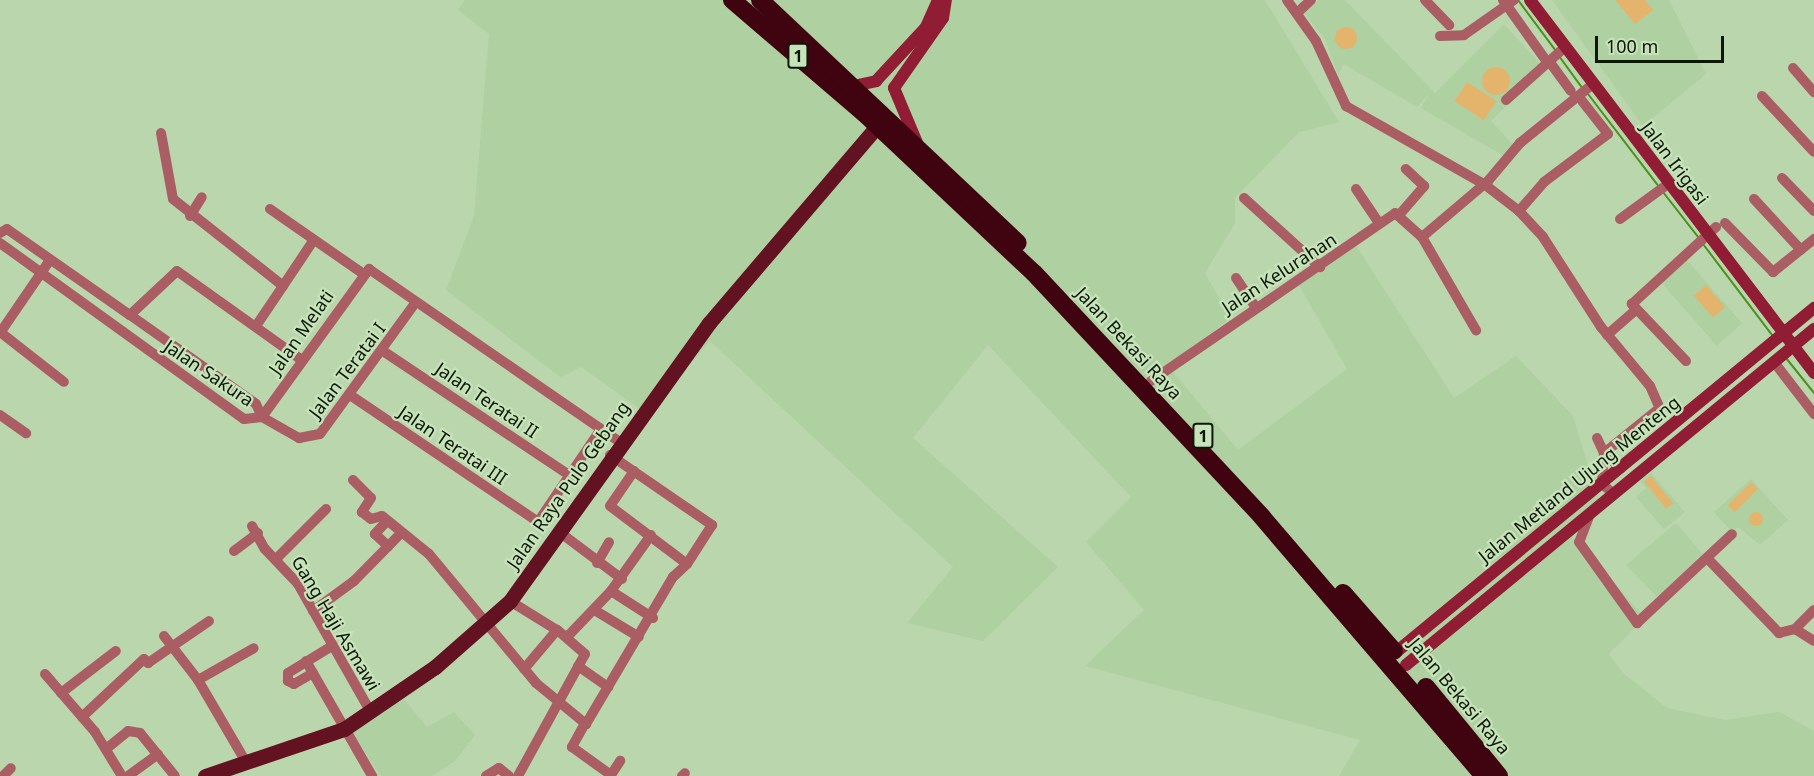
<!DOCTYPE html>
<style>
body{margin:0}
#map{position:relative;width:1814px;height:776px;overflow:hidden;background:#bad6ad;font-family:"Noto Sans",sans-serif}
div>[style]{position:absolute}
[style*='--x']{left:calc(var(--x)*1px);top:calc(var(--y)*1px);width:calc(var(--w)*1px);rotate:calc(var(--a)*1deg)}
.built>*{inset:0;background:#afd0a0;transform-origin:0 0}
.green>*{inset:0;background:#e5b46c;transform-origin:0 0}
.round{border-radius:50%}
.stream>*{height:2px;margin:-1px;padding:0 1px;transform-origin:1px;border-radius:1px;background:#4c901d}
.street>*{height:10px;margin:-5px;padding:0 5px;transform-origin:5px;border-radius:5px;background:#aa5e64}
.secondary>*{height:12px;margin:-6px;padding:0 6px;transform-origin:6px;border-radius:6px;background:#901d33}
.primary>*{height:15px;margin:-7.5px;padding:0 7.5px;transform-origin:7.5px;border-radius:7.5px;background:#621221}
.highway>*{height:18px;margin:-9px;padding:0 9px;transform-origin:9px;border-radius:9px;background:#3f0410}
span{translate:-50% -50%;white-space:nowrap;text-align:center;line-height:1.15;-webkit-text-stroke:4.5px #c6e3b9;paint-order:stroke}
.shield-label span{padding:2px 4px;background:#c6e3b9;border:2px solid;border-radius:4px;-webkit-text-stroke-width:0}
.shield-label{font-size:16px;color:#0e1709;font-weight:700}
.street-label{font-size:18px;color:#0e1709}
.scale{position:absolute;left:1595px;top:36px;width:129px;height:27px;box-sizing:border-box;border:3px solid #0e1709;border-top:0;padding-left:8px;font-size:18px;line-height:21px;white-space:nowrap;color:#0e1709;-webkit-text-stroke:4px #c6e3b9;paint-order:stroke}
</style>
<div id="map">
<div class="built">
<div style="clip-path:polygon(465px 0,1265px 0,1339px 122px,1299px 132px,1235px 198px,1235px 223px,1205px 273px,1230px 318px,1169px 367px,1238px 450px,1347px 369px,1297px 282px,1355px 244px,1454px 398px,1516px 356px,1573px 416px,1602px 511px,1573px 536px,1645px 618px,1609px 654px,1623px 673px,1667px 708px,1725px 720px,1779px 712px,1814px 731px,1814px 776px,1339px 776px,1360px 740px,1085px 666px,1144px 610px,1086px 542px,1131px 497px,988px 345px,913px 438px,1058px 567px,983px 641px,907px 623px,953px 567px,710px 341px,647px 414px,581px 367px,560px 377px,446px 290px,474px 216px,489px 34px,458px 10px)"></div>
<div style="clip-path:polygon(1319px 0,1345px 0,1435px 93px,1504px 24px,1545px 69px,1491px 121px,1515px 147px,1506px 157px,1421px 108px,1429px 94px,1417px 107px,1344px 64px,1338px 75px,1325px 39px,1304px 13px)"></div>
<div style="clip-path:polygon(1552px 0,1669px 0,1706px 74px,1643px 126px)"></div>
<div style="left:1687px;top:260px;width:84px;height:34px;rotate:49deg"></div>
<div style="clip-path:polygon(1651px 473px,1685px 512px,1664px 529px,1636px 497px,1646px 488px,1640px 481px)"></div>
<div style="clip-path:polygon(1751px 479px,1788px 520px,1760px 545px,1738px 527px,1732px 532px,1714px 512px)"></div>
<div style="clip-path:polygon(1676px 523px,1707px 559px,1663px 603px,1626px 565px)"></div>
<div style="clip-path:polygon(401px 696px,427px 727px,454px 712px,475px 735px,455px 761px,432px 776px,381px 776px,351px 731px)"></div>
</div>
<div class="green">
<div style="clip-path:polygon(1615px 0,1645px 0,1653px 10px,1635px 24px)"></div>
<div class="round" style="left:1335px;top:27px;width:22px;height:22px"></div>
<div class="round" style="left:1482px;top:67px;width:28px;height:28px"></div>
<div style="left:1467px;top:82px;width:35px;height:23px;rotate:33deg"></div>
<div style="left:1706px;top:285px;width:29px;height:16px;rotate:49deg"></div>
<div style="left:1651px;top:476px;width:35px;height:9px;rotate:51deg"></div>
<div style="left:1751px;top:482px;width:10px;height:33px;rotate:45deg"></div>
<div class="round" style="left:1749px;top:512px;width:14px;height:14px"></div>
</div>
<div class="stream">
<div style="--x:1518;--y:0;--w:64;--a:53.3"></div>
<div style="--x:1559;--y:56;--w:39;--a:54"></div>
<div style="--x:1588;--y:94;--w:117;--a:52.6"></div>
<div style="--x:1663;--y:192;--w:57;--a:52.1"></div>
<div style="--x:1703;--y:244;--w:114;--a:52.8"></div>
<div style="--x:1786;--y:358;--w:45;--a:51.3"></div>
</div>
<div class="street">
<div style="--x:1287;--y:0;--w:50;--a:54.7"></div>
<div style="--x:1316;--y:41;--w:72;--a:65.2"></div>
<div style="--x:1346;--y:106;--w:159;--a:29.5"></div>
<div style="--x:1484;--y:184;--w:44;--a:37.6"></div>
<div style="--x:1519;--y:211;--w:35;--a:47"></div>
<div style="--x:1543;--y:237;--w:107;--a:57.2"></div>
<div style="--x:1601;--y:327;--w:77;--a:50.3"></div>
<div style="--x:1650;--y:386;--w:24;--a:66"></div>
<div style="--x:1660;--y:408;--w:72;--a:141.2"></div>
<div style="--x:1604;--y:453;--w:23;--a:43"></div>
<div style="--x:1425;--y:0;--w:35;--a:46"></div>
<div style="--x:1503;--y:0;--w:76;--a:54.6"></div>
<div style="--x:1297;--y:13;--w:19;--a:-43"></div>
<div style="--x:1440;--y:36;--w:24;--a:-2"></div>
<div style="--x:1464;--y:35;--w:61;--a:-35"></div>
<div style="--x:1549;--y:61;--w:37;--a:54"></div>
<div style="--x:1793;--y:68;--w:32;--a:49"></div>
<div style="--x:1762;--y:96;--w:76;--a:47.1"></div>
<div style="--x:1506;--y:100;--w:79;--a:-41.9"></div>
<div style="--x:161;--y:133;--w:67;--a:79.7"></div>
<div style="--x:173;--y:199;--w:140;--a:38.3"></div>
<div style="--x:283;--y:286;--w:54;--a:-56.3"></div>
<div style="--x:1782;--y:178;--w:46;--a:45.9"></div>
<div style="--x:1356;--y:189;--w:40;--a:56"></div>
<div style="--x:1244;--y:198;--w:103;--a:42.2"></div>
<div style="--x:1754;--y:199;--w:69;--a:47.3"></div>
<div style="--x:270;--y:209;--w:112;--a:34.8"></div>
<div style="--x:1519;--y:211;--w:38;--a:-49"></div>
<div style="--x:1544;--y:182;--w:80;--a:-36.9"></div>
<div style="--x:1608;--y:134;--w:47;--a:-128.1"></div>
<div style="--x:1400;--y:214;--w:37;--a:-49"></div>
<div style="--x:1424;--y:186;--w:25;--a:-137"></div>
<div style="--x:190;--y:216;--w:22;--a:-58"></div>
<div style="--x:1620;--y:219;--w:59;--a:-36.1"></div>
<div style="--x:1725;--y:223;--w:69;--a:45.6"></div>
<div style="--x:1773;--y:272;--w:53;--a:-38.8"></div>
<div style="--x:0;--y:233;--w:8;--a:-30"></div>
<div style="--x:7;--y:229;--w:150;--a:35"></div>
<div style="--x:130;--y:315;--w:154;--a:35.2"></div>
<div style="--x:256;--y:404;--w:14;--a:65"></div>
<div style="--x:1422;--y:237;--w:87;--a:-40.3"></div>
<div style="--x:1488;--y:181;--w:50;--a:-49.9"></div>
<div style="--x:1520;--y:143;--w:94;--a:-38.9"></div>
<div style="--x:0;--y:243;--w:301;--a:35.8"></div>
<div style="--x:244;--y:419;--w:18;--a:-6"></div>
<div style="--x:1236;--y:278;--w:36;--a:56"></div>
<div style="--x:130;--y:315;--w:64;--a:-43.1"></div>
<div style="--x:177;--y:271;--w:153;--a:35.5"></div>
<div style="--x:256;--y:326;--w:48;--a:-56"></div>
<div style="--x:0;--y:332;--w:81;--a:38"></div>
<div style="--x:0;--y:333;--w:88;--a:-55.6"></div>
<div style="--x:1607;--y:335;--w:38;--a:-41"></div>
<div style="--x:383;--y:351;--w:227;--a:33.7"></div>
<div style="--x:1686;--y:361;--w:79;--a:-133.5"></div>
<div style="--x:1632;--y:304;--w:114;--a:-42.5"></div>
<div style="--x:1774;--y:362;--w:66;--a:52.4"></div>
<div style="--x:1151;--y:381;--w:296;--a:-34.5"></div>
<div style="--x:1395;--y:213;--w:36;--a:42"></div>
<div style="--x:1422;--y:237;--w:108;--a:59.9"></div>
<div style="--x:350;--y:395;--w:227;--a:34"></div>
<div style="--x:538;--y:522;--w:112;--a:-55.9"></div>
<div style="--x:0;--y:415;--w:32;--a:35"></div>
<div style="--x:262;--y:417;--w:183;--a:-54.1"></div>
<div style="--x:369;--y:269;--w:305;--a:34.6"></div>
<div style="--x:262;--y:417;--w:43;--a:29.6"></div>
<div style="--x:299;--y:438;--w:21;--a:-11"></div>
<div style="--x:320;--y:434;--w:163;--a:-54"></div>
<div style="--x:1597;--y:438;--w:17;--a:65"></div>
<div style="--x:1604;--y:453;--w:31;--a:94"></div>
<div style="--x:1602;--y:484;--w:16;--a:40"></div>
<div style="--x:610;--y:455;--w:124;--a:34.5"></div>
<div style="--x:712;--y:525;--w:46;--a:122.7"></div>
<div style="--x:634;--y:471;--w:42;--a:124.4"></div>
<div style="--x:610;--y:506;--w:96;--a:37"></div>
<div style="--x:353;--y:480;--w:25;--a:45"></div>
<div style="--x:371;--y:498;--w:17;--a:123"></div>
<div style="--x:362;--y:512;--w:11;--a:38"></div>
<div style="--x:371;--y:519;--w:11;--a:-15"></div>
<div style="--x:382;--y:516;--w:60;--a:39"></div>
<div style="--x:429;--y:554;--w:168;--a:50.3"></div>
<div style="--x:536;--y:683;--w:65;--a:39.4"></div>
<div style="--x:586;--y:724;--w:171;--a:-59.4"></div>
<div style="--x:673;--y:577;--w:19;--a:-43"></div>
<div style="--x:1590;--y:514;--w:30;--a:111"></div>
<div style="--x:1579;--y:542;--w:100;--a:54.4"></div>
<div style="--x:1637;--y:623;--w:130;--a:-43.1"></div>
<div style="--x:387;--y:521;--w:18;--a:133"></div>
<div style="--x:375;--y:534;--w:18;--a:43"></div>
<div style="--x:252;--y:526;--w:26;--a:61"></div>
<div style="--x:265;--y:549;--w:48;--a:46.7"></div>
<div style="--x:298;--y:584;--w:146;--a:60.4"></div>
<div style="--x:558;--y:531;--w:80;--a:36.9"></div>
<div style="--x:651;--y:535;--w:69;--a:125.5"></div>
<div style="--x:611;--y:591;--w:50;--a:32.7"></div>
<div style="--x:234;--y:551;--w:30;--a:-37"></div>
<div style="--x:278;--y:557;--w:68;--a:-45"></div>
<div style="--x:1708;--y:559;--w:103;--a:46.2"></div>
<div style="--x:1779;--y:633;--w:16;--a:-14"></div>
<div style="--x:1795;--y:629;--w:27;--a:-45"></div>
<div style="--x:597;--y:563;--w:24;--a:-60"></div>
<div style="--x:510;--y:601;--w:55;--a:31.7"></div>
<div style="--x:313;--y:611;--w:51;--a:-36.2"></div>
<div style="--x:354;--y:581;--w:67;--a:-45.6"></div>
<div style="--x:596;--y:611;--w:50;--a:31.2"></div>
<div style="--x:1795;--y:629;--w:22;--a:32"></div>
<div style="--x:164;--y:636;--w:56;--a:52.3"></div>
<div style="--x:198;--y:680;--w:95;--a:59.7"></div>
<div style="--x:568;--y:636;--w:62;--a:-46.3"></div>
<div style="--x:306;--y:661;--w:133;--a:60.1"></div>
<div style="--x:578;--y:666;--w:37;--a:35"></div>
<div style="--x:313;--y:673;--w:22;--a:150"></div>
<div style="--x:294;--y:684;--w:7;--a:-153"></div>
<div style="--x:288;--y:681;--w:8;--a:-90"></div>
<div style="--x:288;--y:673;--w:52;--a:-31.5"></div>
<div style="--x:45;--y:674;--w:77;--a:49.2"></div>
<div style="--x:95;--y:732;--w:52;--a:58.5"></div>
<div style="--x:198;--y:680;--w:64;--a:-29.7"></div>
<div style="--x:61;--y:693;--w:69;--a:-37.4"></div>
<div style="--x:82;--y:717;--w:85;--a:-43.1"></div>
<div style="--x:144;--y:659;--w:6;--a:45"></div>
<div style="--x:148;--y:663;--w:74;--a:-34.5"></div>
<div style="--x:583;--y:727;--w:23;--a:119"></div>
<div style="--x:572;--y:747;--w:48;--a:35.7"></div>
<div style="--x:106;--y:749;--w:28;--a:-39"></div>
<div style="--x:128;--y:731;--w:12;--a:9"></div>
<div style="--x:140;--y:733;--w:55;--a:50.9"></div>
<div style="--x:611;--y:775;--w:17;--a:-57"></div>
<div style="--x:3;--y:776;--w:11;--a:-45"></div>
<div style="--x:128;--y:776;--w:37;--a:-36"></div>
<div style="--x:486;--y:776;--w:15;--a:-32"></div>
<div style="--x:499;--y:768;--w:13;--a:39"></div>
<div style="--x:518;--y:776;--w:139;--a:-61.2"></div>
<div style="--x:585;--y:654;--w:37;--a:-139"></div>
<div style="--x:557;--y:630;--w:51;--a:130.2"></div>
<div style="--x:682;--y:776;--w:4;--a:-45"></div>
</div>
<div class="secondary">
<div style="--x:1530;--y:0;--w:469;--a:52.7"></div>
<div style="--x:853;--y:86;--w:24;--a:-12"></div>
<div style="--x:876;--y:81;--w:74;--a:-47.2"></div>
<div style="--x:926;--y:27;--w:30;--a:-66"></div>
<div style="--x:918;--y:145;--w:62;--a:-112.8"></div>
<div style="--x:894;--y:88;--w:85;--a:-55"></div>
<div style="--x:943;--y:18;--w:18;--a:-81"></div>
<div style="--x:1395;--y:653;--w:543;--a:-39.47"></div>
<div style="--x:1406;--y:665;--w:529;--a:-39.47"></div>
</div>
<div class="primary">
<div style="--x:205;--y:776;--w:147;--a:-18.7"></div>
<div style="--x:344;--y:729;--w:110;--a:-34.3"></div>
<div style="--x:435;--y:667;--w:100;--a:-41.3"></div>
<div style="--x:510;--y:601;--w:342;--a:-54.4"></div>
<div style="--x:709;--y:323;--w:270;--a:-49.5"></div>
</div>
<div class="highway">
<div style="--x:732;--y:0;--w:174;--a:40.6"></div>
<div style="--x:864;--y:113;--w:233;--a:43.3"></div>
<div style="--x:1034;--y:273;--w:334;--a:46.9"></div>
<div style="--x:1262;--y:517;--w:341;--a:49.4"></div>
<div style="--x:760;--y:0;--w:354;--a:43.3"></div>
<div style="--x:1343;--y:593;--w:77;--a:48.7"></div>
<div style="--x:1426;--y:687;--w:115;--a:50.6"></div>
</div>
<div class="shield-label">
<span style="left:798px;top:56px">1</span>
<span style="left:1203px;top:436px">1</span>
</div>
<div class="street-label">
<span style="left:1675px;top:163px;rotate:53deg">Jalan Irigasi</span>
<span style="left:1279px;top:273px;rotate:-33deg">Jalan Kelurahan</span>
<span style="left:301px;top:332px;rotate:-55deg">Jalan Melati</span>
<span style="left:1129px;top:343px;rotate:47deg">Jalan Bekasi Raya</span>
<span style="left:347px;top:370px;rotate:-53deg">Jalan Teratai I</span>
<span style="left:209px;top:373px;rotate:34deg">Jalan Sakura</span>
<span style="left:487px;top:400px;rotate:34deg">Jalan Teratai II</span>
<span style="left:453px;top:445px;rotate:34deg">Jalan Teratai III</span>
<span style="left:1579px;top:479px;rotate:-39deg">Jalan Metland Ujung Menteng</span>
<span style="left:568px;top:485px;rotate:-55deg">Jalan Raya Pulo Gebang</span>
<span style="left:336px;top:623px;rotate:59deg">Gang Haji Asmawi</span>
<span style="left:1460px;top:696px;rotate:50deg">Jalan Bekasi Raya</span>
</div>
<div class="scale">100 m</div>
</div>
